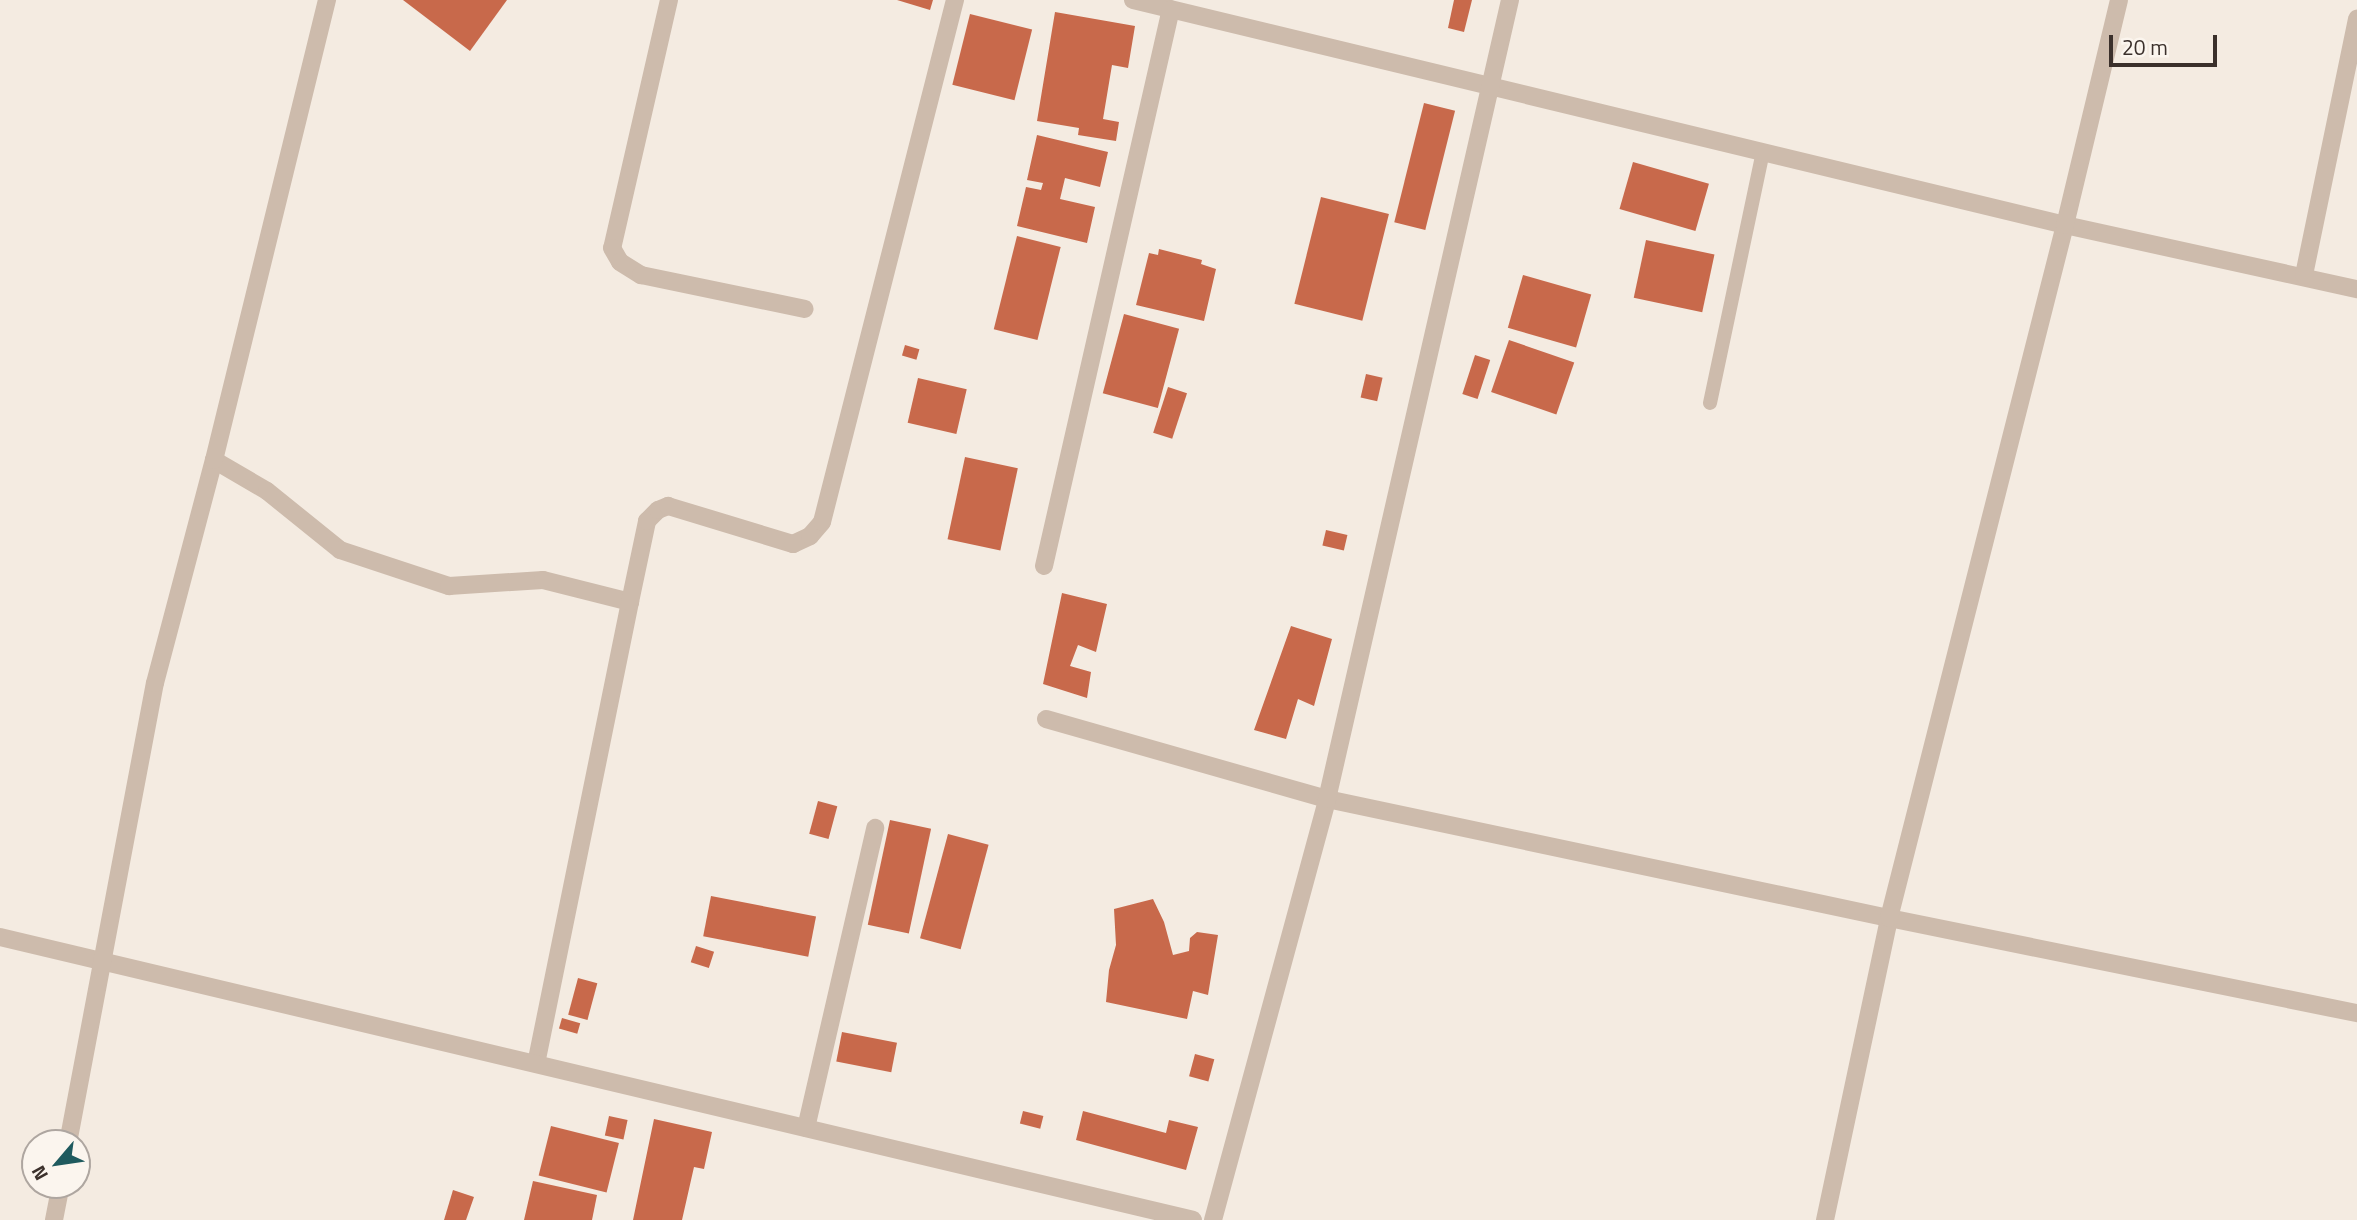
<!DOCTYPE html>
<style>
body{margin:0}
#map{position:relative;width:2357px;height:1220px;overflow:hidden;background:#f4ebe1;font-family:"Titillium Web",sans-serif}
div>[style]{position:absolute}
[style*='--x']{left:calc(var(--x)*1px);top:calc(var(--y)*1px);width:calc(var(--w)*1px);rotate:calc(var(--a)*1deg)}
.building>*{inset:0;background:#c8694b;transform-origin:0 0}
.service>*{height:14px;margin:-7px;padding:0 7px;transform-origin:7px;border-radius:7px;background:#cdbbac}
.minor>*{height:18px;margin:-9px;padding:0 9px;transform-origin:9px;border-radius:9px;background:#cdbbac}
span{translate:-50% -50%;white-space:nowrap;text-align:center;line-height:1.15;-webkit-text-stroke:5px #fbf5ee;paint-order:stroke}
.north{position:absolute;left:21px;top:1129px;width:70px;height:70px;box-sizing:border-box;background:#fbf5ee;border:2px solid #aea6a0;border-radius:50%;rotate:241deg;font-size:19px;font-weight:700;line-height:28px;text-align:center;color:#3b302b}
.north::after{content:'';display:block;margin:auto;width:24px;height:32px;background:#1f5a5e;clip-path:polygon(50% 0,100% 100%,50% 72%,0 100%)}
.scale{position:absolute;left:2109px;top:35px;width:108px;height:32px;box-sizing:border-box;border:4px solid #3b302b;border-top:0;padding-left:9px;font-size:21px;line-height:24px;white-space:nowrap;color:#3b302b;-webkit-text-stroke:5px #fbf5ee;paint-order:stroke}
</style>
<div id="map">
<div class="building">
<div style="clip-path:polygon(403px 0,507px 0,470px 51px)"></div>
<div style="clip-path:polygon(897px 0,933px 0,930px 10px)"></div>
<div style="clip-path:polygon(1454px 0,1472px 0,1464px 32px,1448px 28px)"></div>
<div style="clip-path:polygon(1055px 12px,1135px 26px,1128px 68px,1112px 65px,1103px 119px,1119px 122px,1116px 141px,1078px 135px,1079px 128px,1037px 121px)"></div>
<div style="left:970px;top:14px;width:64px;height:73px;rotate:14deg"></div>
<div style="left:1424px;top:103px;width:32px;height:123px;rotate:14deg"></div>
<div style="clip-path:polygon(1037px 135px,1108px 152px,1100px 187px,1065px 178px,1060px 199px,1095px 207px,1087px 243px,1017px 226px,1026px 187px,1041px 190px,1043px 183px,1027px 180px)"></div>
<div style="left:1633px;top:162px;width:79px;height:49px;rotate:16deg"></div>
<div style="left:1321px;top:197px;width:70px;height:110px;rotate:14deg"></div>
<div style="left:1017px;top:236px;width:45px;height:96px;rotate:14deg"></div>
<div style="left:1646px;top:240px;width:70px;height:59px;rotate:12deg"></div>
<div style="clip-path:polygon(1159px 249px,1202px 260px,1201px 264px,1216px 269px,1204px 321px,1136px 305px,1149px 253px,1158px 255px)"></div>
<div style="left:1523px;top:275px;width:71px;height:55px;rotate:16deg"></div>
<div style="left:1124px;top:314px;width:57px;height:82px;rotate:15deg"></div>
<div style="left:1509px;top:340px;width:69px;height:55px;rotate:19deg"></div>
<div style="left:905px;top:345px;width:15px;height:11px;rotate:16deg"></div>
<div style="left:1475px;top:355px;width:16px;height:41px;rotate:18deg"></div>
<div style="left:1366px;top:374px;width:17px;height:24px;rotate:13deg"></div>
<div style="left:918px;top:378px;width:50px;height:46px;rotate:13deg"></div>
<div style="left:1168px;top:387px;width:20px;height:48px;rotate:18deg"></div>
<div style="left:965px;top:457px;width:54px;height:84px;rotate:12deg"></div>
<div style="left:1326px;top:530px;width:22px;height:16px;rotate:13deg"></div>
<div style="clip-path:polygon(1062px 593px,1107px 604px,1096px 652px,1078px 645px,1070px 666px,1091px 672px,1087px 698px,1043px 684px)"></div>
<div style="clip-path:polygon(1291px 626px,1332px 639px,1314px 706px,1298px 699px,1286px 739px,1254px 730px)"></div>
<div style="left:818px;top:801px;width:20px;height:34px;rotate:15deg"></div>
<div style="left:890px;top:820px;width:42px;height:107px;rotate:12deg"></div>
<div style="left:948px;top:834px;width:42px;height:108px;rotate:15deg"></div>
<div style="left:711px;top:896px;width:107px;height:41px;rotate:11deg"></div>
<div style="clip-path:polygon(1153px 899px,1164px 922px,1173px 955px,1189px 951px,1190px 938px,1197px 932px,1218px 935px,1208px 995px,1193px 991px,1187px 1019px,1106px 1002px,1109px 970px,1116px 945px,1114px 909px)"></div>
<div style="left:696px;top:946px;width:19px;height:17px;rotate:18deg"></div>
<div style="left:578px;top:978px;width:20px;height:38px;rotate:15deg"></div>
<div style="left:562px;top:1018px;width:19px;height:11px;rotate:16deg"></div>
<div style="left:842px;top:1032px;width:56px;height:30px;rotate:11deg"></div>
<div style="left:1195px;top:1054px;width:20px;height:23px;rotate:15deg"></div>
<div style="left:1023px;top:1111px;width:21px;height:13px;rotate:14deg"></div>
<div style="clip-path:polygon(1083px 1111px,1166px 1133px,1169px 1120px,1198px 1127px,1186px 1170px,1076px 1140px)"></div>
<div style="left:609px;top:1116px;width:19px;height:20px;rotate:12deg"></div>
<div style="clip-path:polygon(654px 1119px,712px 1132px,704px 1169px,694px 1167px,682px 1220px,633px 1220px)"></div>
<div style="left:551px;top:1126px;width:70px;height:51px;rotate:14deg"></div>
<div style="clip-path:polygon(533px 1181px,597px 1195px,592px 1220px,524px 1220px)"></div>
<div style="clip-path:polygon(453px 1190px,474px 1197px,466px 1220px,444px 1220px)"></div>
</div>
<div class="service">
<div style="--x:1710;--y:403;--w:257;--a:-78.1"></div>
</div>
<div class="minor">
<div style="--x:669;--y:0;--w:254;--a:102.9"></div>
<div style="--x:612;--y:248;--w:16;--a:60"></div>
<div style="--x:620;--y:262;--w:25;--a:32"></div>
<div style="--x:641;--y:275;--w:167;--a:11.7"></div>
<div style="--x:1133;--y:0;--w:959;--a:13.57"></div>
<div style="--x:2065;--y:225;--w:299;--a:12.4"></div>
<div style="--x:2304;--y:275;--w:262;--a:-78.3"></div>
<div style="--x:214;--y:460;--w:61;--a:30.3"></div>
<div style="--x:267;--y:491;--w:94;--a:38.9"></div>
<div style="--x:340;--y:550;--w:115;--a:18.3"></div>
<div style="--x:449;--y:586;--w:94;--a:-3.7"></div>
<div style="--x:543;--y:580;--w:90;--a:14.2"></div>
<div style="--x:630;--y:602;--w:471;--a:101.5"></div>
<div style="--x:1044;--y:566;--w:571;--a:-77.16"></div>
<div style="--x:630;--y:602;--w:83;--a:-78.1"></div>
<div style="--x:647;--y:521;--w:16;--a:-45"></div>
<div style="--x:658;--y:510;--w:11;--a:-22"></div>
<div style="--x:668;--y:506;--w:131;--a:16.9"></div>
<div style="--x:793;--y:544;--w:19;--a:-25"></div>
<div style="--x:810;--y:536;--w:18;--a:-49"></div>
<div style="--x:822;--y:522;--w:539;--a:-75.71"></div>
<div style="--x:1046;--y:719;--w:292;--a:15.9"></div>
<div style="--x:1327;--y:799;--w:574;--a:11.96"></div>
<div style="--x:1889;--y:918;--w:478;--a:11.5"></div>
<div style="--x:0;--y:937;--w:1226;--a:13.34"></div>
<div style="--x:806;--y:1128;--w:308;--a:-77"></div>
<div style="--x:68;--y:1143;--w:468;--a:-79.3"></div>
<div style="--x:155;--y:683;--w:231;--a:-75.2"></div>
<div style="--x:214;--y:460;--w:474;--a:-76.2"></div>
<div style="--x:54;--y:1220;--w:36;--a:-79"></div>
<div style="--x:1213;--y:1220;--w:436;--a:-74.8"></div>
<div style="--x:1327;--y:799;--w:820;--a:-77.1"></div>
<div style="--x:1825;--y:1220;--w:309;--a:-78"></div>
<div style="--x:1889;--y:918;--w:715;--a:-75.75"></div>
<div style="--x:2065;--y:225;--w:231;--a:-76.5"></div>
</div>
<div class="north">N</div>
<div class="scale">20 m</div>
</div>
